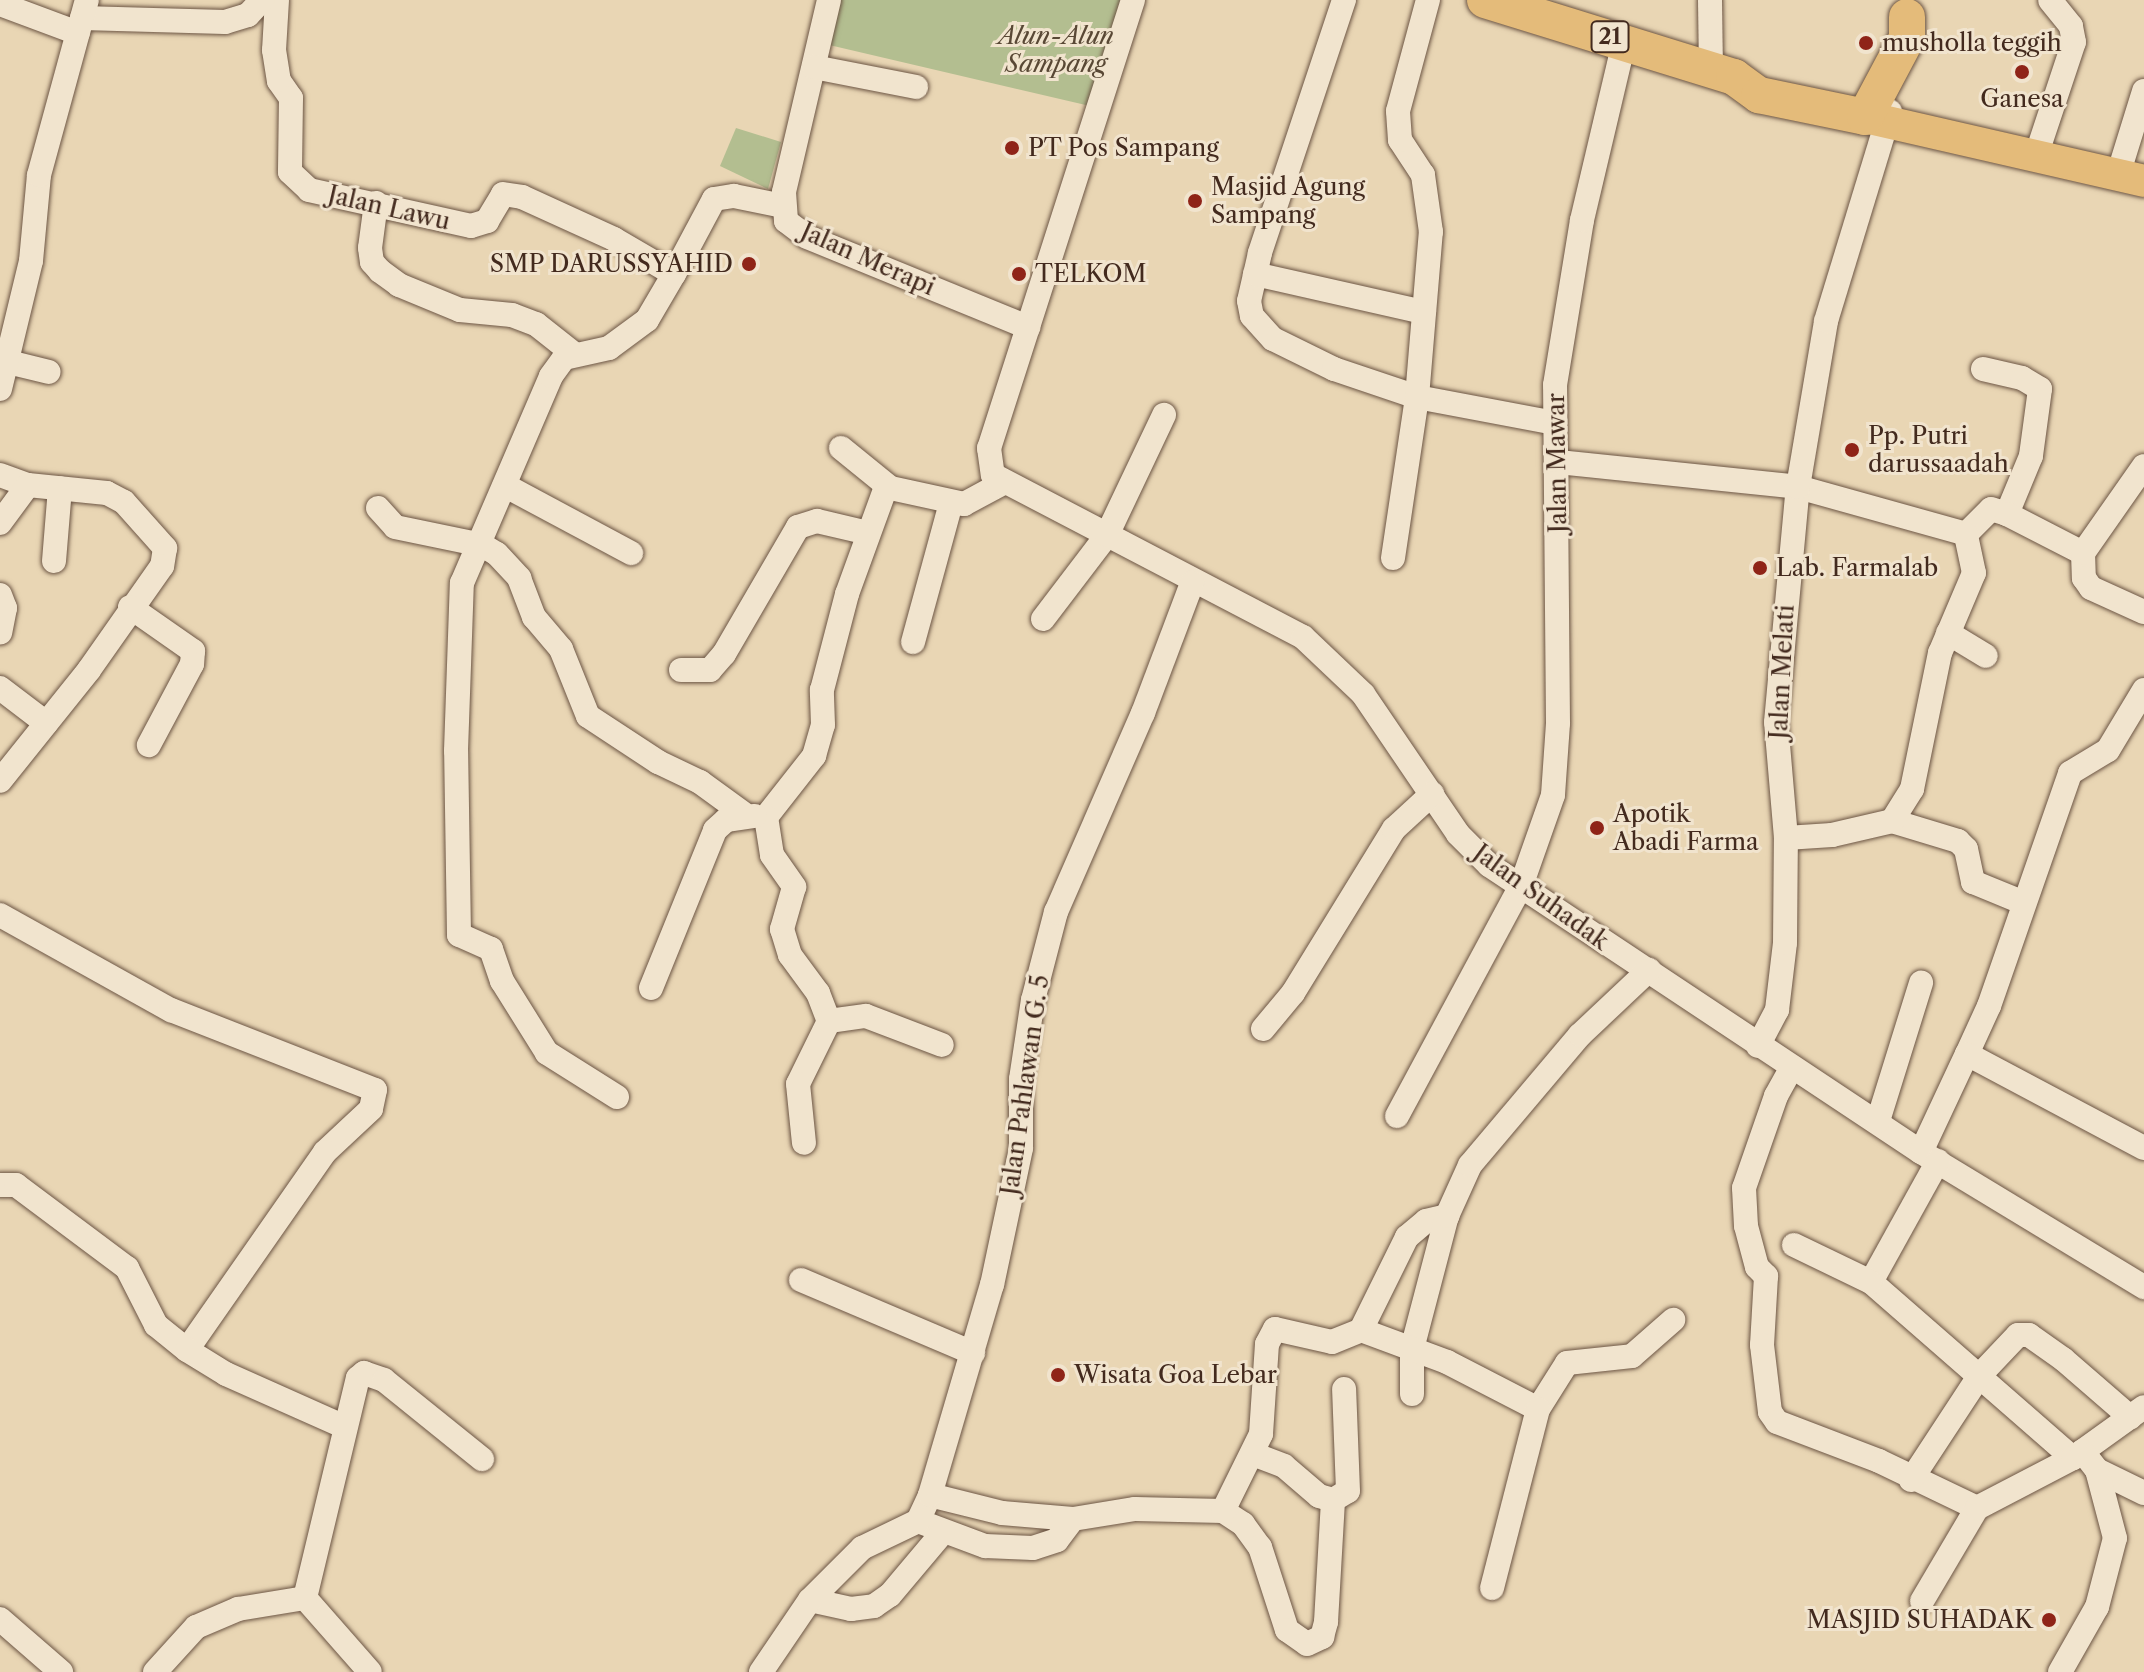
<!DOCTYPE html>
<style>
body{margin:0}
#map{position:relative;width:2144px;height:1672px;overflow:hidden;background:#e9d6b4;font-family:"Libre Caslon Text",serif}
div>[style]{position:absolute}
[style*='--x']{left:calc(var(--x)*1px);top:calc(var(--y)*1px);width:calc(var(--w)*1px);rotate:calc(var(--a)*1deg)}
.green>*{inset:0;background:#b3be90}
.roads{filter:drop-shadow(0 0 2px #6c5544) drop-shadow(0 0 2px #6c5544)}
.minor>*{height:24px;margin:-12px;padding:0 12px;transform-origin:12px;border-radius:12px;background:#f1e4ce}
.major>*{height:32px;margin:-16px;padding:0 16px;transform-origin:16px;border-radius:16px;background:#e4bb7a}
.highway>*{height:36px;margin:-18px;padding:0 18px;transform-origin:18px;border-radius:18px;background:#e4bb7a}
.dots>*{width:22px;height:22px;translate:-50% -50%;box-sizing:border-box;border:4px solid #f1e4ce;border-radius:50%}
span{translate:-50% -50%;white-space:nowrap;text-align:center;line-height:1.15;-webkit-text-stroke:6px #f1e4ce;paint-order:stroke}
.shield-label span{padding:2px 6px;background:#f1e4ce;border:2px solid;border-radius:6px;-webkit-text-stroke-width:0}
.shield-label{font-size:22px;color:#432a1e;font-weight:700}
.park-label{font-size:24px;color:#594835;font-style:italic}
.poi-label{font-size:24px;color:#432a1e}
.left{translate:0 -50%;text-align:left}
.right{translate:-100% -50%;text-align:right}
.street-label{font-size:24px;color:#432a1e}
</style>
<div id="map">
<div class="green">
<div style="clip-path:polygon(836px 0,1120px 0,1090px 106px,825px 44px)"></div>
<div style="clip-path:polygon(736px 128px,781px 142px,768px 189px,720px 166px)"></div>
</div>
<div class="roads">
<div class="minor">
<div style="--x:277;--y:0;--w:50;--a:93.4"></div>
<div style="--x:274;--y:50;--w:31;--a:81"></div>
<div style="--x:279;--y:81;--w:21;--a:55"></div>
<div style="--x:291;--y:98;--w:74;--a:90.8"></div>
<div style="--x:290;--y:172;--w:26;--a:43"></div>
<div style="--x:309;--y:190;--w:166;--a:12.5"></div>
<div style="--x:471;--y:226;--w:17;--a:-17"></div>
<div style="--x:487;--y:221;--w:31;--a:-59"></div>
<div style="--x:503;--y:194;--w:19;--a:9"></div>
<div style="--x:522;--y:197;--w:101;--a:24.5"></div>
<div style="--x:614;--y:239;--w:69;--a:30.3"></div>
<div style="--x:674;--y:274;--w:85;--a:-61.9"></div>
<div style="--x:714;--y:199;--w:20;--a:-9"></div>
<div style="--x:734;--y:196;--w:50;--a:11.5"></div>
<div style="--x:829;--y:0;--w:197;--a:103.2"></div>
<div style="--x:784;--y:192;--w:29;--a:86"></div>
<div style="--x:786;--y:221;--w:26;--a:37"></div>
<div style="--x:807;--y:237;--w:239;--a:22.2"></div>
<div style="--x:1133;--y:0;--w:471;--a:107.8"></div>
<div style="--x:989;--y:448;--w:27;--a:82"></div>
<div style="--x:993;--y:475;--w:350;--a:27.6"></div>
<div style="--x:1303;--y:637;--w:83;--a:43.5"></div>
<div style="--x:1363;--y:694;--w:169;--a:55.8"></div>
<div style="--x:1458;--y:834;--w:44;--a:45"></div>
<div style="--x:1489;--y:865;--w:519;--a:33.6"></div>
<div style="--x:1921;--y:1152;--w:261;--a:31.2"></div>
<div style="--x:1344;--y:0;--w:267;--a:108.4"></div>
<div style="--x:1260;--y:253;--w:49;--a:102.9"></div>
<div style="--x:1249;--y:301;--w:15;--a:79"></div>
<div style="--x:1252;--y:316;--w:31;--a:48"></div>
<div style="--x:1273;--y:339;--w:68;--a:26.2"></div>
<div style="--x:1334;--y:369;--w:88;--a:18.6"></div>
<div style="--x:1417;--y:397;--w:139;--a:10.7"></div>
<div style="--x:1710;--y:0;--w:69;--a:89.2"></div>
<div style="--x:0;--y:4;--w:83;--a:20.4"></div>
<div style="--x:82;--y:18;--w:143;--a:1.6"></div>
<div style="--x:225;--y:22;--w:24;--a:-17"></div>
<div style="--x:248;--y:15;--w:21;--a:-47"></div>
<div style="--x:814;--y:67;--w:104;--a:11.1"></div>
<div style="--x:2036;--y:156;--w:120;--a:-71.6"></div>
<div style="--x:2074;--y:42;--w:16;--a:-101"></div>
<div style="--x:2071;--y:26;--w:33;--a:-129"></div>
<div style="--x:2118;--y:175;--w:88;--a:-72.8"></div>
<div style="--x:376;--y:203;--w:45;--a:97.6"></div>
<div style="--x:370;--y:248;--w:14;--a:82"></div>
<div style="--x:372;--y:262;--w:12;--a:48"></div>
<div style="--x:380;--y:271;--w:24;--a:36"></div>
<div style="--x:399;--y:285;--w:66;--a:22.3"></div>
<div style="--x:460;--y:310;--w:52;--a:5.5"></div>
<div style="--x:512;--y:315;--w:26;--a:21"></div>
<div style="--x:536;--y:324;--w:48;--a:38.3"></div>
<div style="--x:1255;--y:274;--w:173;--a:12.7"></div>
<div style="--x:0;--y:360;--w:50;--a:13.8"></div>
<div style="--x:1983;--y:369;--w:40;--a:13"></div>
<div style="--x:2022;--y:378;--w:21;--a:31"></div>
<div style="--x:2040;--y:389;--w:68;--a:97.7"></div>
<div style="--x:2031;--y:456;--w:63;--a:112.5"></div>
<div style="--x:0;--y:389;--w:132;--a:-76.4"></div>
<div style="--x:31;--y:261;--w:86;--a:-84.7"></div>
<div style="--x:39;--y:175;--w:181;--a:-74.7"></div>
<div style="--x:841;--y:448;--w:60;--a:39"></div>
<div style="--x:1558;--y:462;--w:241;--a:5.9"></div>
<div style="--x:1798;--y:487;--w:174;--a:15.6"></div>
<div style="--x:0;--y:475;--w:30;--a:20"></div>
<div style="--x:28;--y:485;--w:79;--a:5.8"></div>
<div style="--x:107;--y:493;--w:19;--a:28"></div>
<div style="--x:124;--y:502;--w:62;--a:48.3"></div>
<div style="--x:165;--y:548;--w:18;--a:99"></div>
<div style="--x:162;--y:566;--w:127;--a:125.1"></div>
<div style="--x:89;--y:670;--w:142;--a:128.7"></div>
<div style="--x:506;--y:486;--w:142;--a:28.2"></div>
<div style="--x:378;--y:508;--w:25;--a:48"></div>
<div style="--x:395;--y:527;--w:89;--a:11.7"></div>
<div style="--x:482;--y:545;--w:17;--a:31"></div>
<div style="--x:497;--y:554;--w:33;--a:47"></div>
<div style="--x:519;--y:578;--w:42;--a:69"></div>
<div style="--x:534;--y:617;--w:42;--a:49.8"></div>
<div style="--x:561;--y:649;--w:72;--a:68.1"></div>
<div style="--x:588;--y:716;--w:84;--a:33.3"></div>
<div style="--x:658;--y:762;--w:47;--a:25.5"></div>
<div style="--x:700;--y:782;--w:54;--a:36"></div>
<div style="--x:0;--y:523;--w:47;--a:-53.6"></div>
<div style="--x:1966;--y:534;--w:35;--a:-45"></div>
<div style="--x:1991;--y:509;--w:17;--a:17"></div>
<div style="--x:2007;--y:514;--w:85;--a:27.2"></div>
<div style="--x:2083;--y:553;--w:25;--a:88"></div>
<div style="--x:2084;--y:578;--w:12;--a:55"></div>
<div style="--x:2091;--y:588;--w:58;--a:24.4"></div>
<div style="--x:2083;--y:553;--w:106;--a:-55"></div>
<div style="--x:1393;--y:558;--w:163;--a:-81.5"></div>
<div style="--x:1417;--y:397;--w:166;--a:-85.2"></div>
<div style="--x:1431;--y:232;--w:58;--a:-98"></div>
<div style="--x:1423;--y:175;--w:42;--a:-123.3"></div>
<div style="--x:1400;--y:140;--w:29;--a:-94"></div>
<div style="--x:1398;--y:111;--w:115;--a:-74.9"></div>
<div style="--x:54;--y:561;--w:73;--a:-85.3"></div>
<div style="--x:0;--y:595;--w:14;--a:69"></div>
<div style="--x:5;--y:608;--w:25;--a:101"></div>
<div style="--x:130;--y:607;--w:77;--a:34.9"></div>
<div style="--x:193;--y:651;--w:13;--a:94"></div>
<div style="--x:192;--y:664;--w:92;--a:118"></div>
<div style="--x:1043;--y:619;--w:106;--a:-52.7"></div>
<div style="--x:1107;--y:535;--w:133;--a:-64.6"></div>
<div style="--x:1948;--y:633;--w:44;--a:31.2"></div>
<div style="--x:913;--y:642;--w:144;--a:-74.7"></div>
<div style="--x:681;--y:670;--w:29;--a:0"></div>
<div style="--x:710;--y:670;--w:21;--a:-49"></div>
<div style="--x:724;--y:654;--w:147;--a:-59.8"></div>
<div style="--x:798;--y:527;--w:20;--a:-18"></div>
<div style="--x:817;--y:521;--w:52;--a:13.2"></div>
<div style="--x:0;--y:688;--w:58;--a:37.3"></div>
<div style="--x:766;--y:817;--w:78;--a:-51.8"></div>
<div style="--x:814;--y:756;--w:32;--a:-74"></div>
<div style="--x:823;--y:725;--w:35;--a:-92"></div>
<div style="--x:822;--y:690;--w:99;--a:-75.4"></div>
<div style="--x:847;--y:594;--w:114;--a:-70"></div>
<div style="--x:886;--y:487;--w:80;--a:12.3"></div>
<div style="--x:964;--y:504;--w:44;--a:-28.3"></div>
<div style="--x:766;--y:817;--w:38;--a:81"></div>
<div style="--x:772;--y:855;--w:39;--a:55"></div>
<div style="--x:794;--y:887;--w:44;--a:105.9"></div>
<div style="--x:782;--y:929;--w:27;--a:73"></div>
<div style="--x:790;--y:955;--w:47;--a:53.6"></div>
<div style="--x:818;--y:993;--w:30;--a:69"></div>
<div style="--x:829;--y:1021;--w:70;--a:116.2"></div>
<div style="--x:798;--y:1084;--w:59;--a:84.2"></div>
<div style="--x:1892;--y:821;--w:69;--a:16.9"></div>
<div style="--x:1958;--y:841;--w:11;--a:45"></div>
<div style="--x:1966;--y:849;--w:34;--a:78"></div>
<div style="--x:1973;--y:882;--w:53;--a:22.2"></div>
<div style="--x:1786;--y:838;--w:46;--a:-3.7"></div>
<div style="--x:1832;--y:835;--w:62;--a:-13.1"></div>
<div style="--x:1892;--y:821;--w:38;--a:-58"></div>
<div style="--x:1912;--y:789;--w:139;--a:-78.4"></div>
<div style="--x:1940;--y:653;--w:87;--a:-67"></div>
<div style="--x:1974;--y:573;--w:40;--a:-102"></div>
<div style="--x:0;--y:915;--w:196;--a:29.1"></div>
<div style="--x:171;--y:1010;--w:219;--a:21.4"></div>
<div style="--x:375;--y:1090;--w:19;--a:102"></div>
<div style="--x:371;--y:1109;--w:63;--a:136.9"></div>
<div style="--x:325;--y:1152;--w:241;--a:124.9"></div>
<div style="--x:651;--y:988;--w:170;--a:-67.9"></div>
<div style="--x:715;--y:830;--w:15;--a:-42"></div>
<div style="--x:726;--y:820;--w:29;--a:-8"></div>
<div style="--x:829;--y:1021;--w:37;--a:-8"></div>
<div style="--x:866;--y:1016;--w:81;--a:20.9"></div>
<div style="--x:1263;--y:1029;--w:47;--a:-50.2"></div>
<div style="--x:1293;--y:993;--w:193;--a:-58.4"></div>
<div style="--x:1394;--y:829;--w:52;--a:-42.6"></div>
<div style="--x:1758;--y:1046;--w:41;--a:-62.2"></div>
<div style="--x:1777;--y:1010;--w:67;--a:-83.2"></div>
<div style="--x:1785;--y:943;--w:105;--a:-89.5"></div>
<div style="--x:1786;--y:838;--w:116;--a:-94.9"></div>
<div style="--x:1776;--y:722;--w:236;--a:-84.7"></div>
<div style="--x:1798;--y:487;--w:168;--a:-80.4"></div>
<div style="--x:1826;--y:321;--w:219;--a:-73"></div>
<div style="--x:1967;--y:1054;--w:53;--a:-65.4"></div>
<div style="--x:1989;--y:1006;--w:247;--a:-70.8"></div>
<div style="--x:2070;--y:773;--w:44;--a:-31.2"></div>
<div style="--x:2108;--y:750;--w:70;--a:-59"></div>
<div style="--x:1792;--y:1067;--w:33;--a:119"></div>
<div style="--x:1776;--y:1096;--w:97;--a:109.2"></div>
<div style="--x:1744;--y:1188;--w:38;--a:87"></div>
<div style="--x:1746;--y:1226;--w:42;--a:75"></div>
<div style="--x:1757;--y:1267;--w:13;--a:45"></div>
<div style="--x:1766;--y:1276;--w:69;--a:93.3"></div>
<div style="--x:1762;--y:1345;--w:67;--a:83.2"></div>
<div style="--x:1770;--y:1412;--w:12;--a:55"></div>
<div style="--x:1777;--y:1422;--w:109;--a:20.9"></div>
<div style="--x:1879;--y:1461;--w:109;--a:25.6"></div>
<div style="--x:617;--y:1097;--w:83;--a:-147.8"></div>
<div style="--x:547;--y:1053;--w:85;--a:-122"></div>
<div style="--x:502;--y:981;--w:34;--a:-109"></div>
<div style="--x:491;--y:949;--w:35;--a:-156"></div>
<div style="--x:459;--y:935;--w:184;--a:-90.9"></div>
<div style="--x:456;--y:751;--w:168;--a:-88"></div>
<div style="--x:462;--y:583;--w:225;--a:-66.7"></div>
<div style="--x:551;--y:376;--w:22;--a:-54"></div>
<div style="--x:564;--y:358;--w:46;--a:-12.5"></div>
<div style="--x:609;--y:348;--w:47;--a:-36.4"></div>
<div style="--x:647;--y:320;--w:53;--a:-59.6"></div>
<div style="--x:1397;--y:1116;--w:261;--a:-61.7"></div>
<div style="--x:1521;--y:886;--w:96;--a:-70.6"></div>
<div style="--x:1553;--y:795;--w:72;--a:-86"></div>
<div style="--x:1558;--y:723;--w:338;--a:-90.5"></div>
<div style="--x:1555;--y:385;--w:167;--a:-80.7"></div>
<div style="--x:1582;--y:220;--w:183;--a:-76.7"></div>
<div style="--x:1878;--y:1121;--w:145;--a:-72.7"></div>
<div style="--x:1921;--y:1152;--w:108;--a:-64.9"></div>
<div style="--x:1967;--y:1054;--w:200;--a:28"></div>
<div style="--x:1938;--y:1161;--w:138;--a:119"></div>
<div style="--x:1871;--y:1282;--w:268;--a:41.1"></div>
<div style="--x:0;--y:1185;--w:16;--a:0"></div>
<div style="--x:16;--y:1185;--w:139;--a:36.8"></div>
<div style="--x:127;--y:1268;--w:64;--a:63"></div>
<div style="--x:156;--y:1325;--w:40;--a:39"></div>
<div style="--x:187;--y:1350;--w:46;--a:31.6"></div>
<div style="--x:226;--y:1374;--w:130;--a:24"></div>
<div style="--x:1794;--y:1245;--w:85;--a:25.7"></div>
<div style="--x:801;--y:1280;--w:187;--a:23"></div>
<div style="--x:1361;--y:1330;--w:104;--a:-63.7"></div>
<div style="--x:1407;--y:1237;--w:25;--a:-40"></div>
<div style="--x:1426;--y:1221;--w:22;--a:-13"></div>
<div style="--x:1412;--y:1394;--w:45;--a:-90"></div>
<div style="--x:1412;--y:1349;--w:138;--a:-75.3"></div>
<div style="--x:1447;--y:1216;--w:56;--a:-65.7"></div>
<div style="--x:1470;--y:1165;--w:170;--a:-49.8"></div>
<div style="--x:1580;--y:1035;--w:95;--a:-43.3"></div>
<div style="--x:1253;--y:1454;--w:33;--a:21"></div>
<div style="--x:1284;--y:1466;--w:46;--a:40.6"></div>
<div style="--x:1319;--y:1496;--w:15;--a:16"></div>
<div style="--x:1333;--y:1500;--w:17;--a:-31"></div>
<div style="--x:1348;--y:1491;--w:102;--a:-92.2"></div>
<div style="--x:2097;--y:1470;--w:52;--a:26.1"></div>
<div style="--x:1911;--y:1480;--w:126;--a:-56.7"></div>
<div style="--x:1980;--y:1375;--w:55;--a:-46.5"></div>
<div style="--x:2018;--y:1335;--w:11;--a:0"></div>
<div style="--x:2029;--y:1335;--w:42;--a:35.2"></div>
<div style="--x:2063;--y:1359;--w:89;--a:40.9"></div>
<div style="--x:930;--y:1495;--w:74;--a:14"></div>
<div style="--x:1002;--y:1513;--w:71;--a:4.8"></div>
<div style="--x:1073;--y:1519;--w:63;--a:-9.2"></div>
<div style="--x:1135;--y:1509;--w:88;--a:1.3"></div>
<div style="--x:1223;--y:1511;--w:24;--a:33"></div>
<div style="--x:1243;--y:1524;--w:29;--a:54"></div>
<div style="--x:1260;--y:1547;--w:87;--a:72"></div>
<div style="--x:1287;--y:1630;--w:24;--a:35"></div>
<div style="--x:1307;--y:1644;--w:17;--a:-25"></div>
<div style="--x:1322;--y:1637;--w:16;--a:-75"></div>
<div style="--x:1326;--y:1622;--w:122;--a:-86.7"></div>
<div style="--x:1223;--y:1511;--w:86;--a:-63.7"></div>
<div style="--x:1261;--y:1434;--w:90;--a:-86.2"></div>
<div style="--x:1267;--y:1344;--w:17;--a:-62"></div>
<div style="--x:1275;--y:1329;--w:58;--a:12.8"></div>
<div style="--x:1332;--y:1342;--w:31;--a:-22"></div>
<div style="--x:1361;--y:1330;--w:92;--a:20.4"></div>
<div style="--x:1447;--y:1362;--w:102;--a:27.3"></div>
<div style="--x:1538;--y:1409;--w:54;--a:-57.8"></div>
<div style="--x:1567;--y:1363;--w:65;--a:-6.1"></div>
<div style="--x:1632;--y:1356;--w:55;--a:-41.3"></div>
<div style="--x:918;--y:1521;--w:72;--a:20.5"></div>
<div style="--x:985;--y:1546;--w:48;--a:2.4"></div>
<div style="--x:1033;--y:1548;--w:25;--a:-18"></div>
<div style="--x:1057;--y:1540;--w:26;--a:-53"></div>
<div style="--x:1492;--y:1588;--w:185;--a:-75.6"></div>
<div style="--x:305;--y:1598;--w:226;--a:-76.5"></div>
<div style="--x:358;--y:1378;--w:8;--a:-40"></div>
<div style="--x:364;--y:1373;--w:21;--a:19"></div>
<div style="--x:384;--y:1380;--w:126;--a:38.9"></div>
<div style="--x:305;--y:1598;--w:98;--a:48.7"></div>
<div style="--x:810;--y:1600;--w:42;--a:12.4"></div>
<div style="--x:851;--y:1609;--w:23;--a:-7"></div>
<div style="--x:874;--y:1606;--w:19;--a:-35"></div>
<div style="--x:890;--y:1595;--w:82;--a:-49.9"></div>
<div style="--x:1922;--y:1601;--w:108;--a:-59.4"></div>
<div style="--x:1977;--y:1508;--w:108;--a:-27.5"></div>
<div style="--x:2073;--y:1458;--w:87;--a:-35.7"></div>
<div style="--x:0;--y:1619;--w:81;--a:41"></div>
<div style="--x:155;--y:1672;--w:61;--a:-47.7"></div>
<div style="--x:196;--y:1627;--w:46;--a:-23.2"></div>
<div style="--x:238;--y:1609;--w:68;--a:-9.3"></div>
<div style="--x:761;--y:1672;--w:87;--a:-55.8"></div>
<div style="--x:810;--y:1600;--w:74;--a:-45"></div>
<div style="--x:862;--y:1548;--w:62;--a:-25.7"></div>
<div style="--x:918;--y:1521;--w:29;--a:-65"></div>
<div style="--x:930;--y:1495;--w:219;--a:-73.6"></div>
<div style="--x:992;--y:1285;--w:140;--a:-78"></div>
<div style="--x:1021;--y:1148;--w:69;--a:-90"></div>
<div style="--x:1021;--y:1079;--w:80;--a:-81.4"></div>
<div style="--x:1033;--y:1000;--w:91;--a:-75.4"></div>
<div style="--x:1056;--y:912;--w:217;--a:-66.4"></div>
<div style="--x:1143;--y:713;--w:139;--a:-69.3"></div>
<div style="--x:2060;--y:1672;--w:75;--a:-60.4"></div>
<div style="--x:2097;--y:1607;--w:71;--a:-75.4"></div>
<div style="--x:2115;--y:1538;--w:70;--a:-104.8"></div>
<div style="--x:2097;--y:1470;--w:24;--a:-128"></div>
</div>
<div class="major">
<div style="--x:1865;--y:117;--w:286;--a:12.9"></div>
</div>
<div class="highway">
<div style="--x:1485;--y:0;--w:261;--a:17.2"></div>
<div style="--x:1734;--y:77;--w:31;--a:36"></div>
<div style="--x:1759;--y:95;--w:108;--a:11.7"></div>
<div style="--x:1865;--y:117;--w:89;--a:-62"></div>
<div style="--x:1907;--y:38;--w:21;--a:-90"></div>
</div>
</div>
<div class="dots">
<div style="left:1866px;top:43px;background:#8f2418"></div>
<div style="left:2022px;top:72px;background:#8f2418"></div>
<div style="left:1012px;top:148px;background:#8f2418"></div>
<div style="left:1195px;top:201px;background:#8f2418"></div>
<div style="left:749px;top:264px;background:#8f2418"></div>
<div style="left:1019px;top:274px;background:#8f2418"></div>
<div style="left:1852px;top:450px;background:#8f2418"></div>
<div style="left:1760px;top:568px;background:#8f2418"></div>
<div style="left:1597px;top:828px;background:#8f2418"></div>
<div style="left:1058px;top:1375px;background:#8f2418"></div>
<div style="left:2049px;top:1620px;background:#8f2418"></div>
</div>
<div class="shield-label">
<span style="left:1610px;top:37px">21</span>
</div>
<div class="park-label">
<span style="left:1056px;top:50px">Alun-Alun<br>Sampang</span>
</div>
<div class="poi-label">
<span class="left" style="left:1882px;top:43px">musholla teggih</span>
<span style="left:2022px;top:99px">Ganesa</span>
<span class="left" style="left:1028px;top:148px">PT Pos Sampang</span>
<span class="left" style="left:1211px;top:201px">Masjid Agung<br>Sampang</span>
<span class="right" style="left:733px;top:264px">SMP DARUSSYAHID</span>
<span class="left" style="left:1035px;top:274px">TELKOM</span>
<span class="left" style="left:1868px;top:450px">Pp. Putri<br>darussaadah</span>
<span class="left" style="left:1776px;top:568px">Lab. Farmalab</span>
<span class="left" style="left:1613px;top:828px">Apotik<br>Abadi Farma</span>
<span class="left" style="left:1074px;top:1375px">Wisata Goa Lebar</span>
<span class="right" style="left:2033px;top:1620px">MASJID SUHADAK</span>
</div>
<div class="street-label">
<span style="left:389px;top:208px;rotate:13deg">Jalan Lawu</span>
<span style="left:868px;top:259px;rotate:24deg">Jalan Merapi</span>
<span style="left:1557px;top:463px;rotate:-91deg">Jalan Mawar</span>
<span style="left:1782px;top:672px;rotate:-87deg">Jalan Melati</span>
<span style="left:1541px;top:897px;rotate:36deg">Jalan Suhadak</span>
<span style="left:1025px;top:1085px;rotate:-82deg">Jalan Pahlawan G. 5</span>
</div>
</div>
